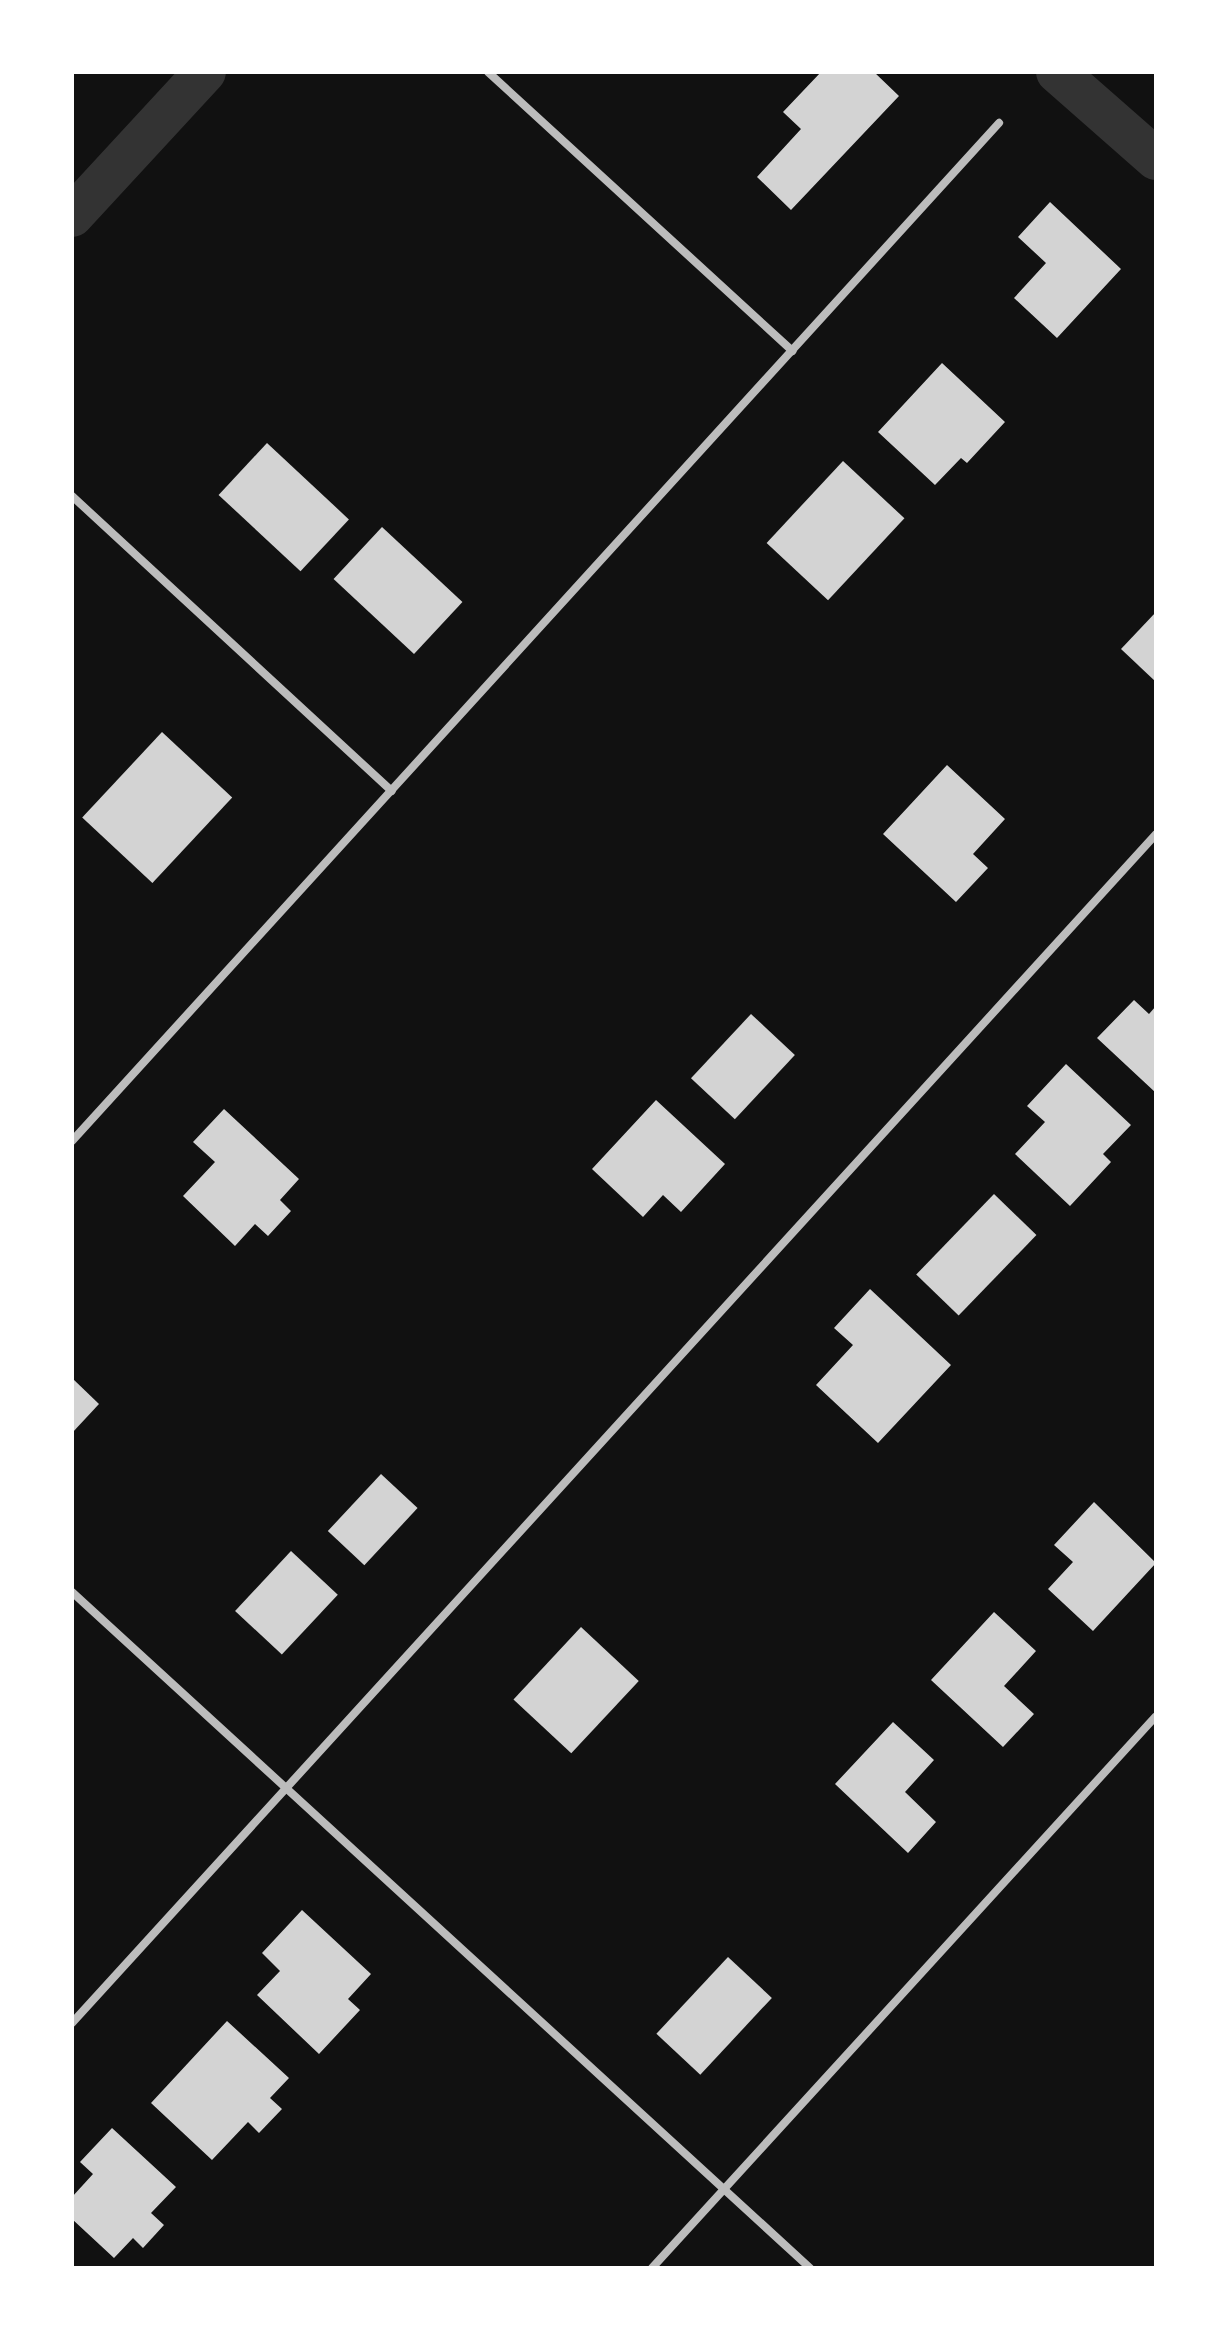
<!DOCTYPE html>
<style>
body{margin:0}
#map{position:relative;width:1228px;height:2340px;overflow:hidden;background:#111;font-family:"Noto Sans",sans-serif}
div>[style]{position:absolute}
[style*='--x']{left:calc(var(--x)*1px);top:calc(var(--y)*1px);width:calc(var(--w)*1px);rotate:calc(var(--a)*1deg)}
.canal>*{height:42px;margin:-21px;padding:0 21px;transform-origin:21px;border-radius:21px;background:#333}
.building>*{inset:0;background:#d3d3d3;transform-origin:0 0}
.minor>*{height:8px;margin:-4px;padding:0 4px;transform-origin:4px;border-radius:4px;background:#bcbcbc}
span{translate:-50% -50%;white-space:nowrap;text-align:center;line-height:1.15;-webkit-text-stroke:6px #fff;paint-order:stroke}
.frame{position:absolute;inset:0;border:74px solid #fff;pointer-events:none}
</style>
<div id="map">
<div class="canal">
<div style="--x:1057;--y:72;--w:132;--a:41.3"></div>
<div style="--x:72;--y:216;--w:196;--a:-47.3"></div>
</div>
<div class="building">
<div style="clip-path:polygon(821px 72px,874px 72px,899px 96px,791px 210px,757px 177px,801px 129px,783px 112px)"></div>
<div style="clip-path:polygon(1050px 202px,1121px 269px,1057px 338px,1014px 298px,1046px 263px,1018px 237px)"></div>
<div style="clip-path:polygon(942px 363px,1005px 422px,967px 463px,961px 458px,935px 485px,878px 432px)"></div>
<div style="left:267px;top:443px;width:112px;height:71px;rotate:43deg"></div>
<div style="left:843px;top:461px;width:84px;height:112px;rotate:43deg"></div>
<div style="left:382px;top:527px;width:110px;height:71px;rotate:43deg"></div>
<div style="clip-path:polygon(1156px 612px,1156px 682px,1121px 649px)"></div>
<div style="left:162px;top:732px;width:96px;height:117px;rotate:43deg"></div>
<div style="clip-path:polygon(947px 765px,1005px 819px,973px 854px,988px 868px,956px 902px,883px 834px)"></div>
<div style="clip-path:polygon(1134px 1000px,1149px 1014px,1156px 1006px,1156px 1093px,1097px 1038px)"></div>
<div style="left:751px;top:1014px;width:60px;height:88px;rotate:43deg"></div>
<div style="clip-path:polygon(1066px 1064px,1131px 1125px,1103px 1154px,1111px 1162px,1070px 1206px,1015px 1154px,1045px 1122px,1027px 1106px)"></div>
<div style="clip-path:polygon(656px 1100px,725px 1164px,681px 1212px,663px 1195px,643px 1217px,592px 1169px)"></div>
<div style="clip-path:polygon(224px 1109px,299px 1179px,280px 1200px,291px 1211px,268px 1236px,255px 1224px,235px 1246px,183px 1196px,215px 1162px,193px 1142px)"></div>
<div style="left:994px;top:1194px;width:59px;height:112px;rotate:44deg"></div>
<div style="clip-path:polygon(870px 1289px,951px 1365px,878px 1443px,816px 1385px,853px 1345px,834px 1328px)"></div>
<div style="clip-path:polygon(72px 1378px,99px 1404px,72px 1433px)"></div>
<div style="left:381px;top:1474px;width:50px;height:78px;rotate:43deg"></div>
<div style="clip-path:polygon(1094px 1502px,1156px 1563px,1093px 1631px,1048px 1589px,1073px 1562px,1054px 1545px)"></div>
<div style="left:291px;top:1551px;width:64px;height:82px;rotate:43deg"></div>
<div style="clip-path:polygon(994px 1612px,1036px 1651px,1004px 1686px,1034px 1714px,1003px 1747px,931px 1680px)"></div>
<div style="left:581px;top:1627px;width:79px;height:99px;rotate:43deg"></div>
<div style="clip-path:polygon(893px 1722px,934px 1760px,905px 1792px,936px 1822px,908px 1853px,835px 1784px)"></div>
<div style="clip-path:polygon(302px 1910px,371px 1974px,348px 1999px,360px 2010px,319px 2054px,257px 1995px,280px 1971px,262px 1953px)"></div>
<div style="left:728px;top:1957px;width:60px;height:105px;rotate:43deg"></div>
<div style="clip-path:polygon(227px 2021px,289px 2078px,270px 2098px,282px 2109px,259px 2133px,248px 2122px,212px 2160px,151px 2103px)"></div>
<div style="clip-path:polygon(112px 2128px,176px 2187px,151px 2213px,164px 2225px,143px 2248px,133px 2238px,114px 2258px,72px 2219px,72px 2197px,93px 2174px,80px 2162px)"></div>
</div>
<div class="minor">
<div style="--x:488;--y:72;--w:413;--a:42.5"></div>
<div style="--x:72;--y:496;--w:435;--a:42.7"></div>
<div style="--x:72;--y:1141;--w:1377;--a:-47.68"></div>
<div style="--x:72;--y:1592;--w:1001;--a:42.49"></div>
<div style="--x:72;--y:2023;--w:1609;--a:-47.64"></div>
<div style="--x:652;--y:2268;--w:747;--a:-47.6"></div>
</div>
<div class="frame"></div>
</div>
